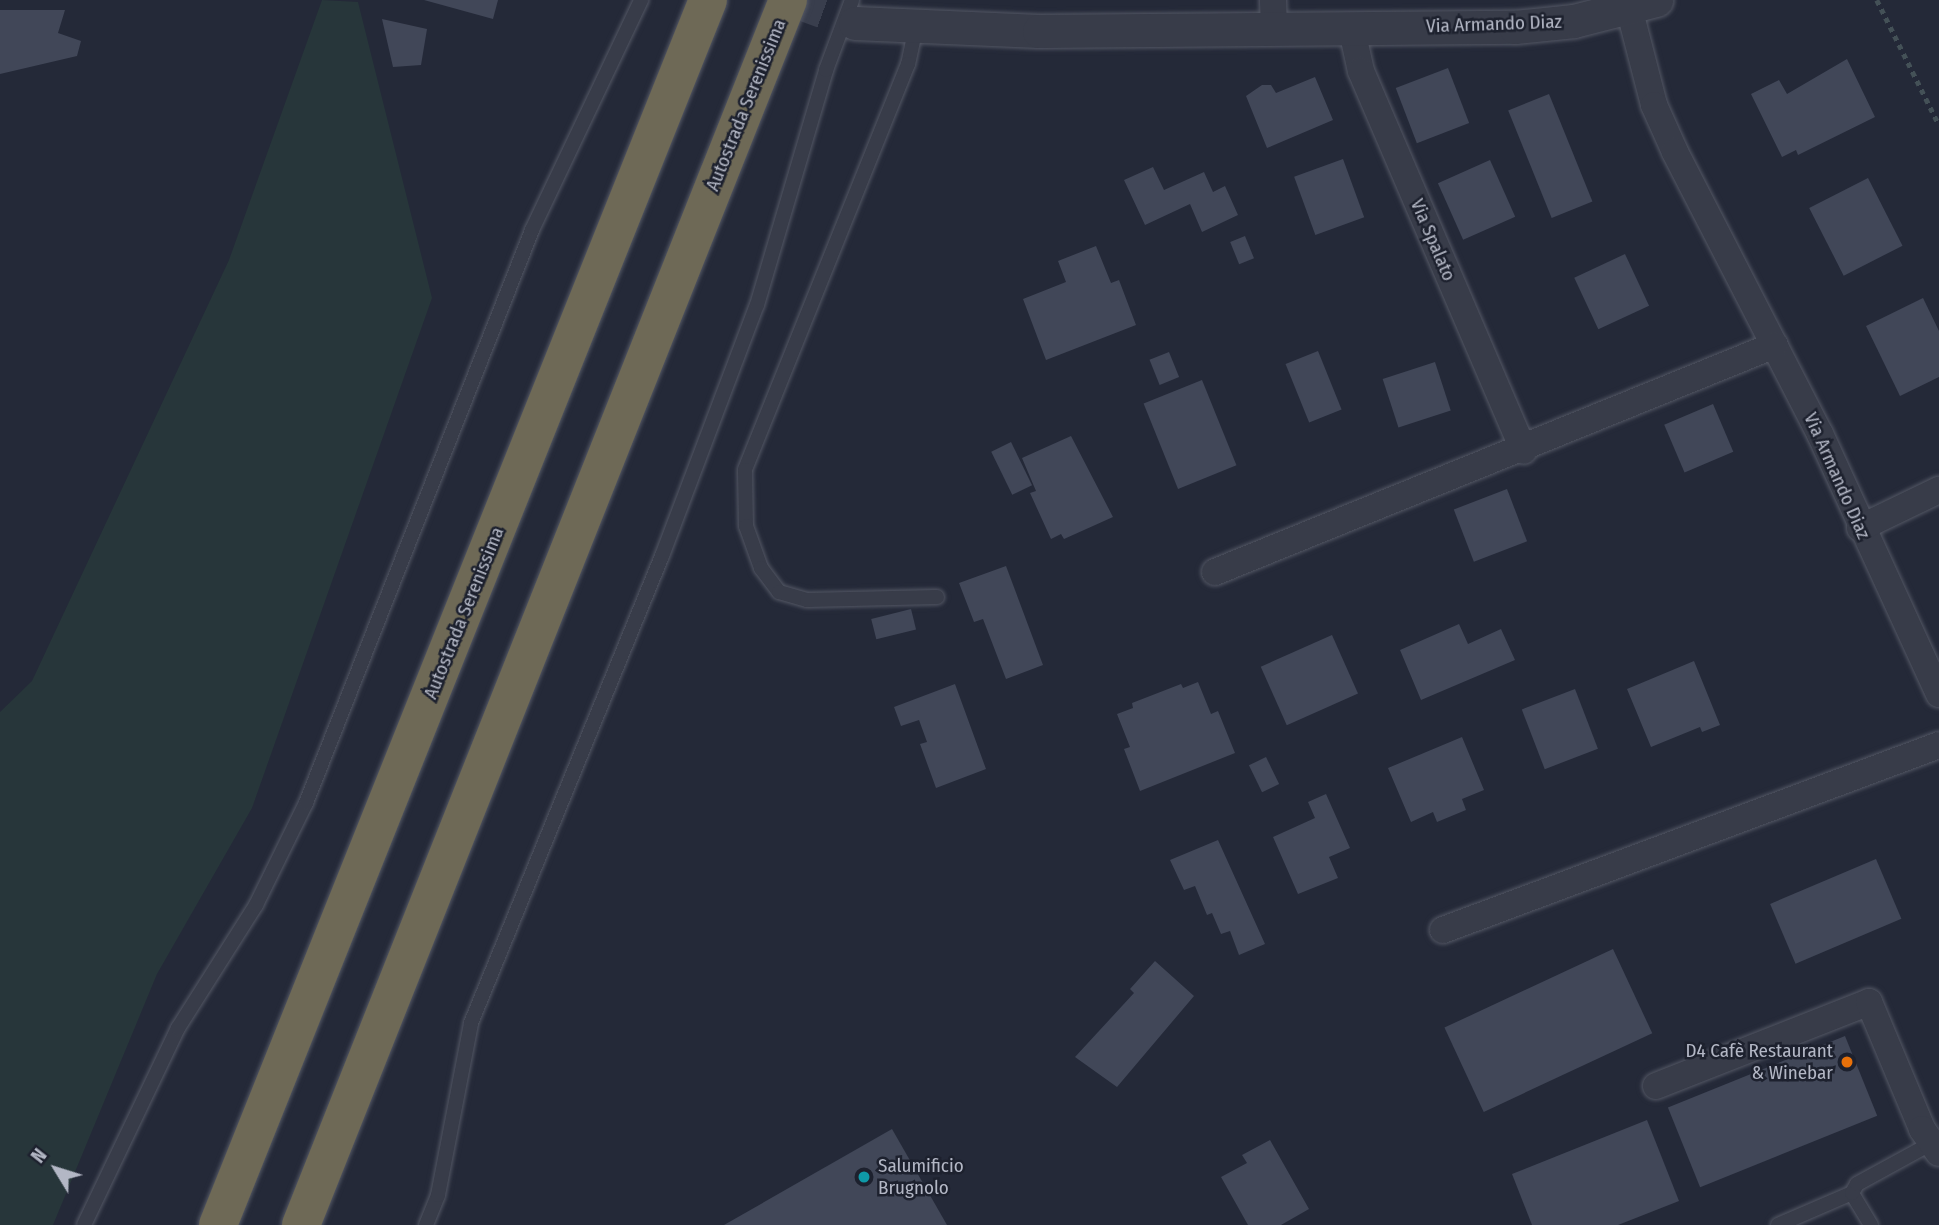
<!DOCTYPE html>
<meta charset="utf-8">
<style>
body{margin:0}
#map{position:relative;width:1939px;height:1225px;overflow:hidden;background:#242938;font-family:"Fira Sans Condensed",sans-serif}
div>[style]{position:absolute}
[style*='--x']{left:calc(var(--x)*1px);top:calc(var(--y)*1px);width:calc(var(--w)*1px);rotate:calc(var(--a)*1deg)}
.green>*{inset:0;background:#27363a}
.building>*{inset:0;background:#414758;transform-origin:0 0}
.tertiary-tunnel>*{height:33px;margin-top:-16.5px;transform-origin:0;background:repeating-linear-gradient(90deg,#393e4d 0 33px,transparent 0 50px)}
.path>*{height:4.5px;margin-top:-2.25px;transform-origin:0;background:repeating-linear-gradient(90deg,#445157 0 5px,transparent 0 10px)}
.roads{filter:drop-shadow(0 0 2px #535764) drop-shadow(0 0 2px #535764)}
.service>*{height:14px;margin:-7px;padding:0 7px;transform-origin:7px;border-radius:7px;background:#383c49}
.minor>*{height:26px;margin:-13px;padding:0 13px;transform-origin:13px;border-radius:13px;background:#383c49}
.tertiary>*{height:33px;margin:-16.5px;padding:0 16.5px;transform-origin:16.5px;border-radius:16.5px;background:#383c49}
.motorway>*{height:38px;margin:-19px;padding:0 19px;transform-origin:19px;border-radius:19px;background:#6e6956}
.dots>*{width:19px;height:19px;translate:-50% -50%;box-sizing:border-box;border:4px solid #1d212e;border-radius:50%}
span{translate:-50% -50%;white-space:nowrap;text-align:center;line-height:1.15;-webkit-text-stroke:5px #1d212e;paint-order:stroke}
.street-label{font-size:19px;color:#b3b7c5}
.poi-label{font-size:19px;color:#b3b7c5}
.right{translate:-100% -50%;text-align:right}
.left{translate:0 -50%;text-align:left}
.north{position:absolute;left:21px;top:1134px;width:70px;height:70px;-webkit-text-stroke:5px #1d212e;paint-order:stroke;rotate:308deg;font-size:19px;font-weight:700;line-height:28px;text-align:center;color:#b3b7c5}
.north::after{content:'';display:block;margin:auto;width:24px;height:32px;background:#b3b7c5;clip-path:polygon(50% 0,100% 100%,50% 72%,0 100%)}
</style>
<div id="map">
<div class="green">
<div style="clip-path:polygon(322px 0,358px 2px,432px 298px,252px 808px,157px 974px,53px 1225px,0 1225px,0 712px,32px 681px,229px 260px)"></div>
</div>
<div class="building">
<div style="clip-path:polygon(424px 0,498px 0,493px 19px)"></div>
<div style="clip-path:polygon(0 10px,65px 10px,58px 33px,81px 41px,77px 56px,0 74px)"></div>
<div style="clip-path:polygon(382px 19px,427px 29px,421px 65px,393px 67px)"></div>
<div style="clip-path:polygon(1847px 59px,1875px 117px,1798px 155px,1796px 150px,1782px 157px,1751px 94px,1779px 80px,1787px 94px)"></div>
<div style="left:1448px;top:68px;width:59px;height:56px;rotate:69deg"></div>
<div style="clip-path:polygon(1315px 77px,1333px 120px,1267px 148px,1246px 96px,1262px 85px,1271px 85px,1276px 93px)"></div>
<div style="left:1549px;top:94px;width:116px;height:44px;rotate:68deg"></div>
<div style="left:1343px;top:159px;width:62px;height:52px;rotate:70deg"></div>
<div style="left:1490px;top:160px;width:62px;height:57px;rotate:66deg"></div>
<div style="clip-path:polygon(1153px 167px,1164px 190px,1204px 172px,1213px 192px,1225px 186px,1238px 215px,1202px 232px,1190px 204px,1145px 225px,1124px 180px)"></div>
<div style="left:1868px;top:178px;width:76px;height:66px;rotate:63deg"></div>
<div style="left:1245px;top:236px;width:24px;height:16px;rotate:68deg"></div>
<div style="clip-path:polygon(1096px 246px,1111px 283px,1119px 280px,1136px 325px,1046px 360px,1023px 299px,1066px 282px,1058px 261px)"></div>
<div style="left:1625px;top:254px;width:57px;height:56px;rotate:65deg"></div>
<div style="clip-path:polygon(1923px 298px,1939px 331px,1939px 377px,1900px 396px,1866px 326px)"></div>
<div style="left:1318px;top:351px;width:63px;height:35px;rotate:68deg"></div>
<div style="left:1169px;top:352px;width:27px;height:21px;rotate:68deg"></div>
<div style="left:1435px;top:362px;width:51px;height:55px;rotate:72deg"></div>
<div style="left:1202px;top:380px;width:92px;height:63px;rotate:68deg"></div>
<div style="left:1713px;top:404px;width:52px;height:53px;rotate:67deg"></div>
<div style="clip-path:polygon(1071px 436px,1113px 517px,1064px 539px,1061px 534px,1051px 539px,1030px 493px,1036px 491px,1022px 458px)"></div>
<div style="left:1011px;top:442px;width:48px;height:22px;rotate:64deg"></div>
<div style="left:1507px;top:489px;width:56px;height:57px;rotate:69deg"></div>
<div style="clip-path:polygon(1006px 566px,1043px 665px,1006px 679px,983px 619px,974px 622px,959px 583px)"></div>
<div style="left:911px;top:609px;width:21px;height:41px;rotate:76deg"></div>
<div style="clip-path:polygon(1459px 624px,1468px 644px,1501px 629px,1515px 660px,1421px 700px,1400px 650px)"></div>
<div style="left:1332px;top:635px;width:64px;height:78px;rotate:66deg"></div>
<div style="clip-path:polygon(1694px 661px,1720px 725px,1702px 732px,1700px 727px,1651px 747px,1627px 689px)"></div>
<div style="clip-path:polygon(1198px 682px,1211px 714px,1218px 711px,1235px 753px,1140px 791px,1124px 749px,1130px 747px,1117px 714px,1133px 708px,1132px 703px,1181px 684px,1183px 688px)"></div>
<div style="clip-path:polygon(955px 684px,986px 769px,936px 788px,920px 744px,927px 742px,919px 720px,901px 726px,894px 707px)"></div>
<div style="left:1575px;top:689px;width:64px;height:57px;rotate:69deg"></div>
<div style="clip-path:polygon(1462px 737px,1484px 790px,1462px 799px,1466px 810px,1437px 822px,1433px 812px,1411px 822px,1388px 768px)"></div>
<div style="left:1266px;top:757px;width:30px;height:19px;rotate:64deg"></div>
<div style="clip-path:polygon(1326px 794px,1350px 848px,1329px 857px,1338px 878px,1298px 894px,1273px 837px,1315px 818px,1308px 802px)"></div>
<div style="clip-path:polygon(1218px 840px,1265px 944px,1239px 955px,1230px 931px,1221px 934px,1212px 913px,1207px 915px,1195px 886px,1184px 890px,1170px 860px)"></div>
<div style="left:1876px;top:859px;width:65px;height:115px;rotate:67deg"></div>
<div style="left:1613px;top:949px;width:93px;height:186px;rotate:65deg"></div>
<div style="clip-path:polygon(1155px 961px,1194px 996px,1117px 1087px,1075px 1057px,1134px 993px,1130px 989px)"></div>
<div style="left:1845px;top:1036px;width:86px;height:191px;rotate:68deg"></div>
<div style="clip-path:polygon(1647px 1120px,1679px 1201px,1618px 1225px,1532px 1225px,1512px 1174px)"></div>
<div style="clip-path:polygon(892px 1129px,947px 1225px,724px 1225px)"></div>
<div style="clip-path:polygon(1270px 1140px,1309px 1209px,1281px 1225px,1248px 1225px,1221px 1177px,1247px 1163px,1242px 1155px)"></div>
</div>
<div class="tertiary-tunnel">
<div style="--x:792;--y:0;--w:67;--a:20.1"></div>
</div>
<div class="path">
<div style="--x:1877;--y:0;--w:140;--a:63.6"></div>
</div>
<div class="roads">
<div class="service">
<div style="--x:916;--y:27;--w:38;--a:102"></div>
<div style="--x:908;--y:64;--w:437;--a:111.9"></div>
<div style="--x:745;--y:470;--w:56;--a:89"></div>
<div style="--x:746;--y:526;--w:45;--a:70.3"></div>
<div style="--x:761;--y:568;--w:30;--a:53"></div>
<div style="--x:779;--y:592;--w:29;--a:16"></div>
<div style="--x:807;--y:600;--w:130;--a:-1.3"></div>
<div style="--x:84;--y:1225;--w:218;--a:-64.5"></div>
<div style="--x:178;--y:1028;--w:146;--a:-57.6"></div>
<div style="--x:256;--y:905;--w:114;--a:-63.9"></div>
<div style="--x:306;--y:803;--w:616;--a:-68.47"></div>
<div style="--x:532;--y:230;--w:255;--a:-64.6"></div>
<div style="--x:426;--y:1225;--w:32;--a:-68"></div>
<div style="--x:438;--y:1195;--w:175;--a:-79.1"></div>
<div style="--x:471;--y:1023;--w:505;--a:-67.76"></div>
<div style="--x:662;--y:556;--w:268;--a:-69.3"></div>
<div style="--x:757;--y:305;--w:245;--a:-73.6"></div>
<div style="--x:826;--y:70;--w:75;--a:-69.6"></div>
<div style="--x:1778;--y:1225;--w:81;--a:-23.4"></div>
<div style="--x:1871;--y:1225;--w:37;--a:-121"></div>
<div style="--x:1852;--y:1193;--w:10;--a:-61"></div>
<div style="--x:1857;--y:1184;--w:83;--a:-28.7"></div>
</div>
<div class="minor">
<div style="--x:1273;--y:0;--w:28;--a:88"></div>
<div style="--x:1629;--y:8;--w:100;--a:75.5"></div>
<div style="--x:1654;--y:105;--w:51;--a:65.9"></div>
<div style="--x:1675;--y:152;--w:317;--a:62.8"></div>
<div style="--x:1820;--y:434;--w:286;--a:65.4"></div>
<div style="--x:1351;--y:26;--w:46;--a:77.5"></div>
<div style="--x:1361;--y:71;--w:413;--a:66.8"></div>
<div style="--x:1860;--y:528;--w:88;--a:-25.7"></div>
<div style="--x:1215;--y:572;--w:604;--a:-22.07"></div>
<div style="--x:1443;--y:930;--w:529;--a:-20.45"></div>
<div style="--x:1656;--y:1086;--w:229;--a:-21.5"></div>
<div style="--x:1869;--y:1002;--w:138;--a:67.3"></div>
<div style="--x:1922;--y:1129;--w:29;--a:55"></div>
</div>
<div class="tertiary">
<div style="--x:855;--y:23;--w:184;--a:2.5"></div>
<div style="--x:1039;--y:31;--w:476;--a:-0.5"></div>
<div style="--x:1515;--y:27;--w:59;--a:-5.8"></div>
<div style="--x:1574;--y:21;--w:85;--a:-14.4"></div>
</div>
<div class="motorway">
<div style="--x:218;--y:1225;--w:1319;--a:-68.2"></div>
<div style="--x:301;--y:1225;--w:1318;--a:-68.32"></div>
</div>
</div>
<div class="dots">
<div style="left:1847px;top:1062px;background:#e8710a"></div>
<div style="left:864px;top:1177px;background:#0f9aa8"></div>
</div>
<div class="street-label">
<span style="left:1494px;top:24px;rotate:-2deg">Via Armando Diaz</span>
<span style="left:746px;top:105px;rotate:-68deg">Autostrada Serenissima</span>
<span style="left:1433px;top:240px;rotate:67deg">Via Spalato</span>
<span style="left:1837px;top:476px;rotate:66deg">Via Armando Diaz</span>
<span style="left:464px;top:613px;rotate:-68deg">Autostrada Serenissima</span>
</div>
<div class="poi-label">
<span class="right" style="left:1833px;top:1062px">D4 Cafè Restaurant<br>&amp; Winebar</span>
<span class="left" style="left:878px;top:1177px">Salumificio<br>Brugnolo</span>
</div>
<div class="north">N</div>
</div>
